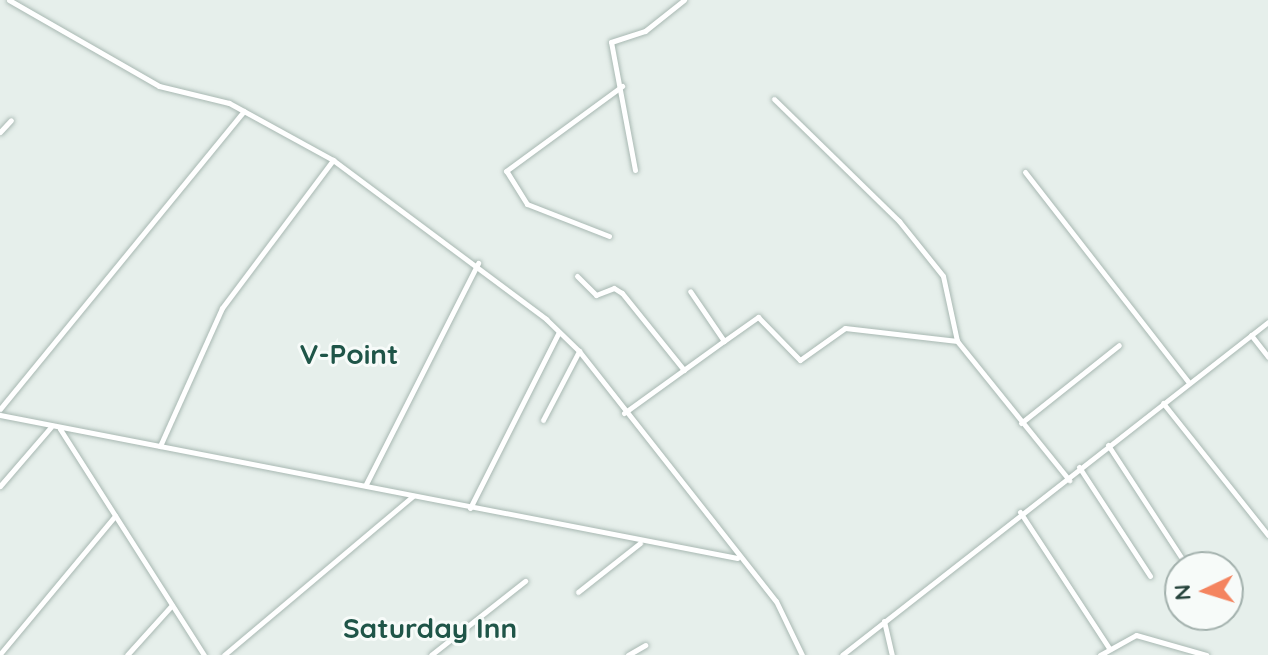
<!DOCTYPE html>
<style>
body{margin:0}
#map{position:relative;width:1268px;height:655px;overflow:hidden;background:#e6efeb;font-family:Quicksand,sans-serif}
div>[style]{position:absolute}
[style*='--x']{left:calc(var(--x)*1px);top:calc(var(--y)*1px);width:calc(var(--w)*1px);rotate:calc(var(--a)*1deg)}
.roads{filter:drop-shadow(0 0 2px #a8b8b2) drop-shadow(0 0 2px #a8b8b2)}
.minor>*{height:5px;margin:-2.5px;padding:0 2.5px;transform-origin:2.5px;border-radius:2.5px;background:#fff}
span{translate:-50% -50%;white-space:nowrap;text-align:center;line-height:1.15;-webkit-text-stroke:6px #f7fbf9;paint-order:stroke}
.quarter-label{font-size:28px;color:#1f5548;font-weight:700}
.north{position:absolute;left:1164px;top:551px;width:80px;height:80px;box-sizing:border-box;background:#f7fbf9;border:2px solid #a3b1ad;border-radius:50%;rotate:266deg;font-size:22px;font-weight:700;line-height:32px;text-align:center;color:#24423a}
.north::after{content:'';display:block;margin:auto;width:28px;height:36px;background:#f4845f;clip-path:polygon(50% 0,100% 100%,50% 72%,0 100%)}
</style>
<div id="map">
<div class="roads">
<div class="minor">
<div style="--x:9;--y:0;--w:173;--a:29.8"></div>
<div style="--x:159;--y:86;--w:72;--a:13.7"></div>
<div style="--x:229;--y:103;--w:119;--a:28.7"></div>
<div style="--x:333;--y:160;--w:266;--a:36.7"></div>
<div style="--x:546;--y:319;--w:46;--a:44.1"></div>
<div style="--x:579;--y:351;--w:318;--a:51.8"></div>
<div style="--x:776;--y:601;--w:60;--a:64.3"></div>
<div style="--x:774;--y:99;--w:175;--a:44.3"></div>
<div style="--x:899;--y:221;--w:70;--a:51.3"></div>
<div style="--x:943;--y:276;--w:66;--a:77.8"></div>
<div style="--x:957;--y:341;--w:179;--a:51.1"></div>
<div style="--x:0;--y:132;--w:16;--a:-47"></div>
<div style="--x:635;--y:170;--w:130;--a:-100.6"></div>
<div style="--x:611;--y:42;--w:36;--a:-18"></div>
<div style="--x:645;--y:31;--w:50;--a:-38.5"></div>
<div style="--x:1025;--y:172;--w:267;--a:52.1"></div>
<div style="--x:609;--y:236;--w:88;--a:-158.7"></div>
<div style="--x:527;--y:204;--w:39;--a:-122"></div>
<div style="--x:506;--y:171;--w:144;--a:-36.2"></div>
<div style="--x:577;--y:276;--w:27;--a:45"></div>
<div style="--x:596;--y:295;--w:19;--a:-21"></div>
<div style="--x:614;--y:288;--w:9;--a:32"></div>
<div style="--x:622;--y:293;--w:99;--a:51.2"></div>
<div style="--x:1251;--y:335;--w:28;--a:52"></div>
<div style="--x:724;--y:341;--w:42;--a:-35.2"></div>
<div style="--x:758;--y:317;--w:60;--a:45.7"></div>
<div style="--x:800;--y:360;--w:55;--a:-35.4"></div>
<div style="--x:845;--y:328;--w:113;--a:6.6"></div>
<div style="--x:1163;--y:403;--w:169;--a:51.5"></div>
<div style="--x:0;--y:409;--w:385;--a:-50.7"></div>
<div style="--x:624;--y:413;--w:123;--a:-35.8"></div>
<div style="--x:724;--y:341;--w:60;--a:-124.2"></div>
<div style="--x:0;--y:415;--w:751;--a:10.98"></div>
<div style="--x:543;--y:420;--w:78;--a:-62.4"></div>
<div style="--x:1021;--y:423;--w:125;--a:-38.5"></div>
<div style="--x:60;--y:429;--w:268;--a:57.5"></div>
<div style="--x:1108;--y:445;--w:134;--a:56.9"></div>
<div style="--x:160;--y:446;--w:151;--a:-65.8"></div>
<div style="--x:222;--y:308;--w:185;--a:-53.1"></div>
<div style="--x:1079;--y:467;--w:130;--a:56.9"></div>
<div style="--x:366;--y:484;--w:248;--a:-63.1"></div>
<div style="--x:0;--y:486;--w:78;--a:-49.2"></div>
<div style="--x:470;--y:508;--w:197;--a:-63.2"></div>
<div style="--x:1020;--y:512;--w:163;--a:56.8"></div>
<div style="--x:578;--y:592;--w:79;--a:-38.3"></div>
<div style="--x:884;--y:621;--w:35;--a:77"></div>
<div style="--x:0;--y:654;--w:180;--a:-50.2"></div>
<div style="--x:127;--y:655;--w:67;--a:-48"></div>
<div style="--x:224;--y:655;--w:247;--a:-40.1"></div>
<div style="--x:431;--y:655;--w:120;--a:-38.2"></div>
<div style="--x:628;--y:655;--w:20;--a:-30"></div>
<div style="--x:842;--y:655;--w:541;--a:-38.01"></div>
<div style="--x:1100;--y:655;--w:41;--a:-29.1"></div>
<div style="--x:1136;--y:635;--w:73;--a:15.9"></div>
</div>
</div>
<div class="quarter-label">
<span style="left:349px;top:354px">V-Point</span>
<span style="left:430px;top:628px">Saturday Inn</span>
</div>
<div class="north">N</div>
</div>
